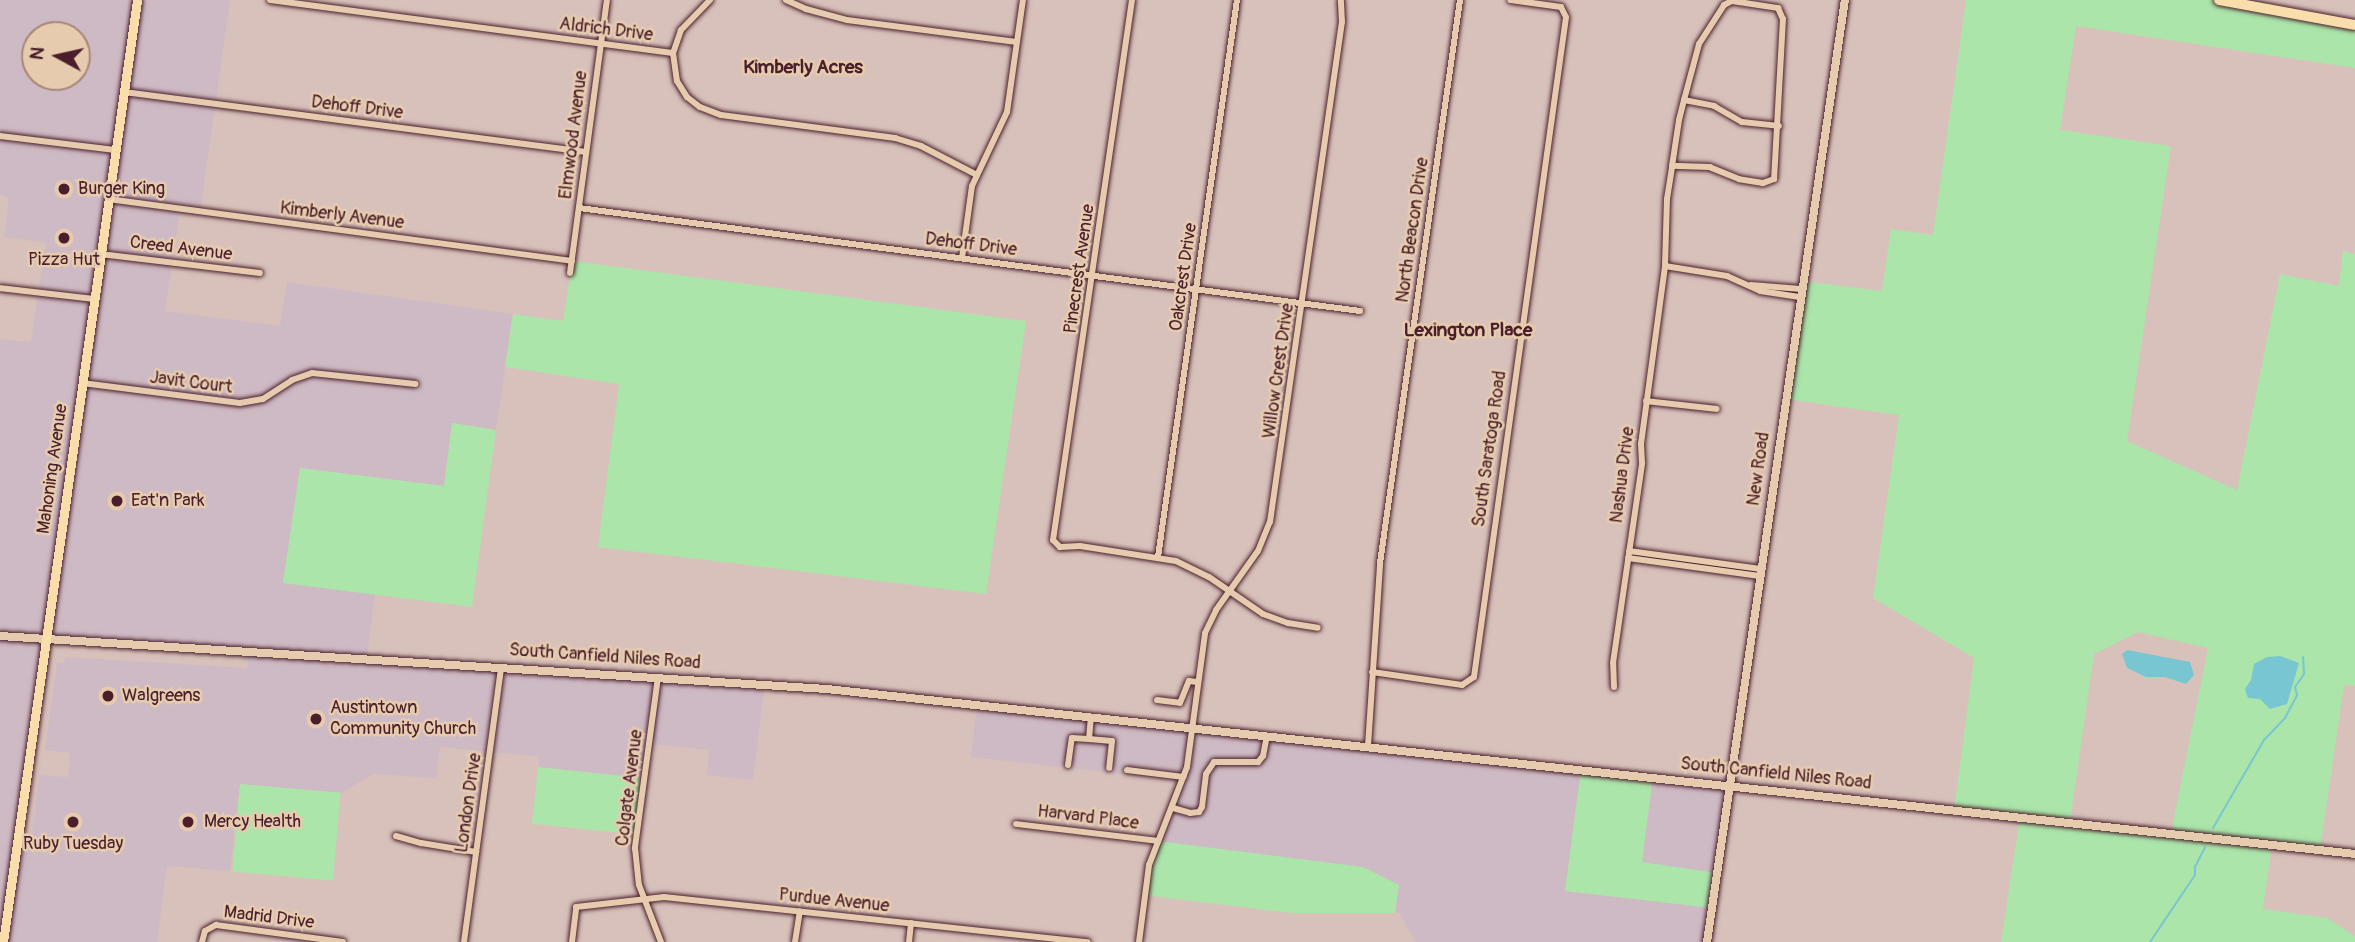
<!DOCTYPE html>
<style>
body{margin:0}
#map{position:relative;width:2355px;height:942px;overflow:hidden;background:#d8c1bb;font-family:Pangolin,sans-serif}
div>[style]{position:absolute}
[style*='--x']{left:calc(var(--x)*1px);top:calc(var(--y)*1px);width:calc(var(--w)*1px);rotate:calc(var(--a)*1deg)}
.built>*{inset:0;background:#cebac4}
.green>*{inset:0;background:#abe5aa;transform-origin:0 0}
.water>*{inset:0;background:#77c6d2}
.stream>*{height:2px;margin:-1px;padding:0 1px;transform-origin:1px;border-radius:1px;background:#77c6d2}
.roads{filter:drop-shadow(0 0 2px #4a1f2b) drop-shadow(0 0 2px #4a1f2b)}
.street>*{height:6px;margin:-3px;padding:0 3px;transform-origin:3px;border-radius:3px;background:#e6cbae}
.secondary>*{height:8px;margin:-4px;padding:0 4px;transform-origin:4px;border-radius:4px;background:#e6cbae}
.primary>*{height:9px;margin:-4.5px;padding:0 4.5px;transform-origin:4.5px;border-radius:4.5px;background:#f9deab}
.highway>*{height:10px;margin:-5px;padding:0 5px;transform-origin:5px;border-radius:5px;background:#f9deab}
.dots>*{width:19px;height:19px;translate:-50% -50%;box-sizing:border-box;border:4px solid #e6cbae;border-radius:50%}
span{translate:-50% -50%;white-space:nowrap;text-align:center;line-height:1.15;-webkit-text-stroke:5px #e6cbae;paint-order:stroke}
.street-label{font-size:18px;color:#4a1f2b}
.poi-label{font-size:18px;color:#4a1f2b}
.left{translate:0 -50%;text-align:left}
.neighbourhood-label{font-size:19px;color:#4a1f2b;font-weight:700}
.north{position:absolute;left:21px;top:21px;width:70px;height:70px;box-sizing:border-box;background:#e6cbae;border:2px solid #a8867a;border-radius:50%;rotate:278deg;font-size:19px;font-weight:700;line-height:28px;text-align:center;color:#4a1f2b}
.north::after{content:'';display:block;margin:auto;width:24px;height:32px;background:#4a1f2b;clip-path:polygon(50% 0,100% 100%,50% 72%,0 100%)}
</style>
<div id="map">
<div class="built">
<div style="clip-path:polygon(evenodd,0 0,230px 0,200px 212px,180px 209px,165px 311px,280px 326px,287px 282px,513px 314px,496px 430px,452px 423px,444px 486px,300px 468px,283px 582px,375px 594px,367px 658px,765px 683px,753px 780px,707px 775px,709px 750px,650px 744px,644px 779px,538px 767px,539px 757px,440px 747px,436px 778px,373px 774px,341px 793px,240px 784px,230px 871px,167px 866px,157px 942px,0 942px,0 339px,31px 342px,46px 243px,4px 237px,9px 197px,0 195px,0 0,35px 35px,77px 35px,77px 77px,35px 77px,35px 35px,0 0,45px 639px,249px 651px,247px 668px,65px 657px,64px 663px,57px 663px,45px 750px,70px 753px,68px 777px,40px 775px,31px 840px,18px 839px,45px 639px)"></div>
<div style="clip-path:polygon(977px 705px,1730px 784px,1707px 942px,1416px 942px,1399px 913px,1395px 913px,1399px 886px,1158px 841px,1183px 781px,971px 757px)"></div>
</div>
<div class="green">
<div style="clip-path:polygon(evenodd,1966px 0,2219px 0,2355px 25px,2355px 68px,2076px 26px,2060px 130px,2171px 146px,2127px 441px,2237px 490px,2280px 274px,2339px 286px,2343px 251px,2355px 254px,2355px 686px,2344px 685px,2320px 850px,2272px 845px,2263px 909px,2327px 918px,2355px 936px,2355px 942px,2001px 942px,2020px 817px,1954px 810px,1974px 658px,1873px 598px,1899px 415px,1785px 399px,1802px 281px,1882px 291px,1891px 229px,1933px 235px,1966px 0,2138px 632px,2208px 648px,2171px 833px,2070px 822px,2094px 654px,2138px 632px)"></div>
<div style="clip-path:polygon(572px 261px,1026px 321px,986px 594px,598px 547px,619px 384px,505px 367px,513px 314px,563px 321px)"></div>
<div style="clip-path:polygon(452px 423px,496px 430px,472px 607px,283px 583px,300px 468px,444px 486px)"></div>
<div style="left:538px;top:767px;width:107px;height:57px;rotate:6deg"></div>
<div style="clip-path:polygon(1581px 769px,1653px 776px,1642px 862px,1717px 873px,1712px 908px,1565px 891px)"></div>
<div style="left:240px;top:784px;width:101px;height:88px;rotate:5deg"></div>
<div style="clip-path:polygon(1158px 841px,1363px 867px,1399px 885px,1395px 913px,1291px 913px,1143px 895px)"></div>
</div>
<div class="water">
<div style="clip-path:polygon(2127px 650px,2190px 662px,2194px 675px,2186px 684px,2165px 677px,2146px 677px,2127px 668px,2122px 654px)"></div>
<div style="clip-path:polygon(2280px 656px,2299px 663px,2287px 704px,2270px 709px,2260px 699px,2248px 698px,2245px 689px,2251px 680px,2254px 664px,2267px 657px)"></div>
</div>
<div class="stream">
<div style="--x:2213;--y:828;--w:102;--a:-59.9"></div>
<div style="--x:2264;--y:740;--w:30;--a:-46"></div>
<div style="--x:2285;--y:718;--w:26;--a:-62"></div>
<div style="--x:2297;--y:695;--w:8;--a:-104"></div>
<div style="--x:2295;--y:687;--w:16;--a:-55"></div>
<div style="--x:2304;--y:674;--w:17;--a:-93"></div>
<div style="--x:2150;--y:942;--w:81;--a:-56.1"></div>
<div style="--x:2195;--y:875;--w:8;--a:-90"></div>
<div style="--x:2195;--y:867;--w:22;--a:-63"></div>
</div>
<div class="roads">
<div class="street">
<div style="--x:270;--y:0;--w:406;--a:7.5"></div>
<div style="--x:710;--y:0;--w:42;--a:134"></div>
<div style="--x:681;--y:30;--w:24;--a:109"></div>
<div style="--x:673;--y:53;--w:28;--a:82"></div>
<div style="--x:677;--y:81;--w:19;--a:58"></div>
<div style="--x:687;--y:97;--w:16;--a:38"></div>
<div style="--x:700;--y:107;--w:22;--a:21"></div>
<div style="--x:721;--y:115;--w:176;--a:7.5"></div>
<div style="--x:895;--y:138;--w:27;--a:17"></div>
<div style="--x:921;--y:146;--w:63;--a:27.4"></div>
<div style="--x:786;--y:0;--w:22;--a:24"></div>
<div style="--x:806;--y:9;--w:42;--a:15"></div>
<div style="--x:847;--y:20;--w:171;--a:7.4"></div>
<div style="--x:1132;--y:0;--w:546;--a:98.32"></div>
<div style="--x:1053;--y:540;--w:10;--a:45"></div>
<div style="--x:1060;--y:547;--w:20;--a:-3"></div>
<div style="--x:1080;--y:546;--w:97;--a:8.9"></div>
<div style="--x:1176;--y:561;--w:37;--a:26"></div>
<div style="--x:1209;--y:577;--w:65;--a:34.4"></div>
<div style="--x:1263;--y:614;--w:27;--a:20"></div>
<div style="--x:1288;--y:623;--w:30;--a:9"></div>
<div style="--x:124;--y:92;--w:466;--a:7.4"></div>
<div style="--x:1684;--y:100;--w:31;--a:11"></div>
<div style="--x:1714;--y:106;--w:32;--a:30"></div>
<div style="--x:1742;--y:122;--w:37;--a:6"></div>
<div style="--x:0;--y:136;--w:116;--a:6.9"></div>
<div style="--x:108;--y:199;--w:468;--a:7.6"></div>
<div style="--x:579;--y:208;--w:788;--a:7.51"></div>
<div style="--x:100;--y:254;--w:161;--a:6.8"></div>
<div style="--x:962;--y:258;--w:73;--a:-82.1"></div>
<div style="--x:972;--y:186;--w:82;--a:-64.7"></div>
<div style="--x:1007;--y:112;--w:113;--a:-81.9"></div>
<div style="--x:1665;--y:266;--w:63;--a:9.2"></div>
<div style="--x:1727;--y:276;--w:36;--a:24"></div>
<div style="--x:1760;--y:291;--w:40;--a:8.5"></div>
<div style="--x:570;--y:273;--w:275;--a:-82.3"></div>
<div style="--x:1751;--y:285;--w:50;--a:4.6"></div>
<div style="--x:0;--y:288;--w:94;--a:6.7"></div>
<div style="--x:82;--y:383;--w:159;--a:7.2"></div>
<div style="--x:240;--y:403;--w:23;--a:-10"></div>
<div style="--x:263;--y:399;--w:35;--a:-33"></div>
<div style="--x:292;--y:380;--w:21;--a:-19"></div>
<div style="--x:312;--y:373;--w:104;--a:6.1"></div>
<div style="--x:1646;--y:401;--w:71;--a:6.4"></div>
<div style="--x:1629;--y:551;--w:133;--a:7.8"></div>
<div style="--x:1158;--y:557;--w:563;--a:-81.93"></div>
<div style="--x:1628;--y:558;--w:133;--a:7.8"></div>
<div style="--x:1372;--y:672;--w:91;--a:8.2"></div>
<div style="--x:1462;--y:685;--w:14;--a:-34"></div>
<div style="--x:1474;--y:677;--w:666;--a:-82.06"></div>
<div style="--x:1566;--y:17;--w:11;--a:-117"></div>
<div style="--x:1561;--y:7;--w:51;--a:-172.2"></div>
<div style="--x:658;--y:677;--w:173;--a:97.7"></div>
<div style="--x:635;--y:848;--w:37;--a:84"></div>
<div style="--x:639;--y:885;--w:61;--a:68.9"></div>
<div style="--x:1614;--y:687;--w:24;--a:-92"></div>
<div style="--x:1613;--y:663;--w:202;--a:-81.7"></div>
<div style="--x:1642;--y:463;--w:19;--a:-93"></div>
<div style="--x:1641;--y:444;--w:180;--a:-82.3"></div>
<div style="--x:1665;--y:266;--w:67;--a:-88.3"></div>
<div style="--x:1667;--y:199;--w:33;--a:-81"></div>
<div style="--x:1672;--y:166;--w:47;--a:-81.3"></div>
<div style="--x:1679;--y:120;--w:21;--a:-76"></div>
<div style="--x:1684;--y:100;--w:58;--a:-75"></div>
<div style="--x:1699;--y:44;--w:46;--a:-57.3"></div>
<div style="--x:1724;--y:5;--w:9;--a:-27"></div>
<div style="--x:1732;--y:1;--w:47;--a:8.7"></div>
<div style="--x:1778;--y:8;--w:12;--a:66"></div>
<div style="--x:1783;--y:19;--w:160;--a:93.2"></div>
<div style="--x:1774;--y:179;--w:12;--a:160"></div>
<div style="--x:1763;--y:183;--w:24;--a:-171"></div>
<div style="--x:1739;--y:179;--w:31;--a:-158"></div>
<div style="--x:1710;--y:167;--w:38;--a:-178"></div>
<div style="--x:1157;--y:700;--w:23;--a:7"></div>
<div style="--x:1180;--y:703;--w:24;--a:-68"></div>
<div style="--x:1189;--y:681;--w:8;--a:7"></div>
<div style="--x:1089;--y:739;--w:22;--a:-85"></div>
<div style="--x:1368;--y:746;--w:183;--a:-86.2"></div>
<div style="--x:1380;--y:563;--w:569;--a:-81.91"></div>
<div style="--x:1068;--y:765;--w:27;--a:-82"></div>
<div style="--x:1072;--y:738;--w:17;--a:3"></div>
<div style="--x:1089;--y:739;--w:23;--a:5"></div>
<div style="--x:1112;--y:741;--w:27;--a:96"></div>
<div style="--x:1127;--y:770;--w:57;--a:7"></div>
<div style="--x:1173;--y:808;--w:18;--a:16"></div>
<div style="--x:1190;--y:813;--w:9;--a:-6"></div>
<div style="--x:1199;--y:812;--w:6;--a:-59"></div>
<div style="--x:1202;--y:807;--w:33;--a:-83"></div>
<div style="--x:1206;--y:774;--w:14;--a:-56"></div>
<div style="--x:1214;--y:762;--w:44;--a:0"></div>
<div style="--x:1258;--y:762;--w:8;--a:-50"></div>
<div style="--x:1263;--y:756;--w:20;--a:-79"></div>
<div style="--x:1016;--y:824;--w:143;--a:6.8"></div>
<div style="--x:396;--y:836;--w:26;--a:16"></div>
<div style="--x:421;--y:843;--w:56;--a:9.3"></div>
<div style="--x:202;--y:942;--w:11;--a:-75"></div>
<div style="--x:205;--y:931;--w:13;--a:-29"></div>
<div style="--x:216;--y:925;--w:128;--a:7.6"></div>
<div style="--x:464;--y:942;--w:277;--a:-82.3"></div>
<div style="--x:572;--y:942;--w:35;--a:-83"></div>
<div style="--x:576;--y:907;--w:89;--a:-6.5"></div>
<div style="--x:664;--y:897;--w:426;--a:6.1"></div>
<div style="--x:795;--y:942;--w:31;--a:-81"></div>
<div style="--x:909;--y:942;--w:19;--a:-84"></div>
<div style="--x:1139;--y:942;--w:78;--a:-82.6"></div>
<div style="--x:1149;--y:865;--w:105;--a:-68.8"></div>
<div style="--x:1187;--y:767;--w:135;--a:-82.3"></div>
<div style="--x:1205;--y:633;--w:25;--a:-64"></div>
<div style="--x:1216;--y:610;--w:72;--a:-54.6"></div>
<div style="--x:1258;--y:551;--w:31;--a:-68"></div>
<div style="--x:1270;--y:522;--w:505;--a:-81.81"></div>
<div style="--x:1342;--y:22;--w:22;--a:-93"></div>
</div>
<div class="secondary">
<div style="--x:0;--y:636;--w:829;--a:3.67"></div>
<div style="--x:827;--y:689;--w:1537;--a:6.16"></div>
<div style="--x:1707;--y:942;--w:952;--a:-81.67"></div>
</div>
<div class="primary">
<div style="--x:3;--y:942;--w:951;--a:-81.9"></div>
</div>
<div class="highway">
<div style="--x:2219;--y:0;--w:138;--a:10.4"></div>
</div>
</div>
<div class="dots">
<div style="left:64px;top:189px;background:#4a1f2b"></div>
<div style="left:64px;top:238px;background:#4a1f2b"></div>
<div style="left:117px;top:501px;background:#4a1f2b"></div>
<div style="left:108px;top:696px;background:#4a1f2b"></div>
<div style="left:316px;top:719px;background:#4a1f2b"></div>
<div style="left:73px;top:822px;background:#4a1f2b"></div>
<div style="left:188px;top:822px;background:#4a1f2b"></div>
</div>
<div class="street-label">
<span style="left:606px;top:30px;rotate:7deg">Aldrich Drive</span>
<span style="left:357px;top:108px;rotate:7deg">Dehoff Drive</span>
<span style="left:574px;top:135px;rotate:-83deg">Elmwood Avenue</span>
<span style="left:342px;top:216px;rotate:7deg">Kimberly Avenue</span>
<span style="left:1413px;top:230px;rotate:-82deg">North Beacon Drive</span>
<span style="left:971px;top:245px;rotate:7deg">Dehoff Drive</span>
<span style="left:181px;top:249px;rotate:7deg">Creed Avenue</span>
<span style="left:1080px;top:269px;rotate:-82deg">Pinecrest Avenue</span>
<span style="left:1184px;top:277px;rotate:-82deg">Oakcrest Drive</span>
<span style="left:1279px;top:371px;rotate:-82deg">Willow Crest Drive</span>
<span style="left:191px;top:383px;rotate:7deg">Javit Court</span>
<span style="left:1490px;top:449px;rotate:-82deg">South Saratoga Road</span>
<span style="left:53px;top:469px;rotate:-82deg">Mahoning Avenue</span>
<span style="left:1759px;top:469px;rotate:-82deg">New Road</span>
<span style="left:1623px;top:475px;rotate:-83deg">Nashua Drive</span>
<span style="left:605px;top:657px;rotate:4deg">South Canfield Niles Road</span>
<span style="left:1776px;top:774px;rotate:6deg">South Canfield Niles Road</span>
<span style="left:630px;top:788px;rotate:-83deg">Colgate Avenue</span>
<span style="left:469px;top:803px;rotate:-82deg">London Drive</span>
<span style="left:1088px;top:818px;rotate:7deg">Harvard Place</span>
<span style="left:834px;top:901px;rotate:6deg">Purdue Avenue</span>
<span style="left:269px;top:918px;rotate:7deg">Madrid Drive</span>
</div>
<div class="poi-label">
<span class="left" style="left:78px;top:189px">Burger King</span>
<span style="left:64px;top:260px">Pizza Hut</span>
<span class="left" style="left:131px;top:501px">Eat'n Park</span>
<span class="left" style="left:122px;top:696px">Walgreens</span>
<span class="left" style="left:330px;top:719px">Austintown<br>Community Church</span>
<span class="left" style="left:204px;top:822px">Mercy Health</span>
<span style="left:73px;top:844px">Ruby Tuesday</span>
</div>
<div class="neighbourhood-label">
<span style="left:803px;top:68px">Kimberly Acres</span>
<span style="left:1468px;top:331px">Lexington Place</span>
</div>
<div class="north">N</div>
</div>
